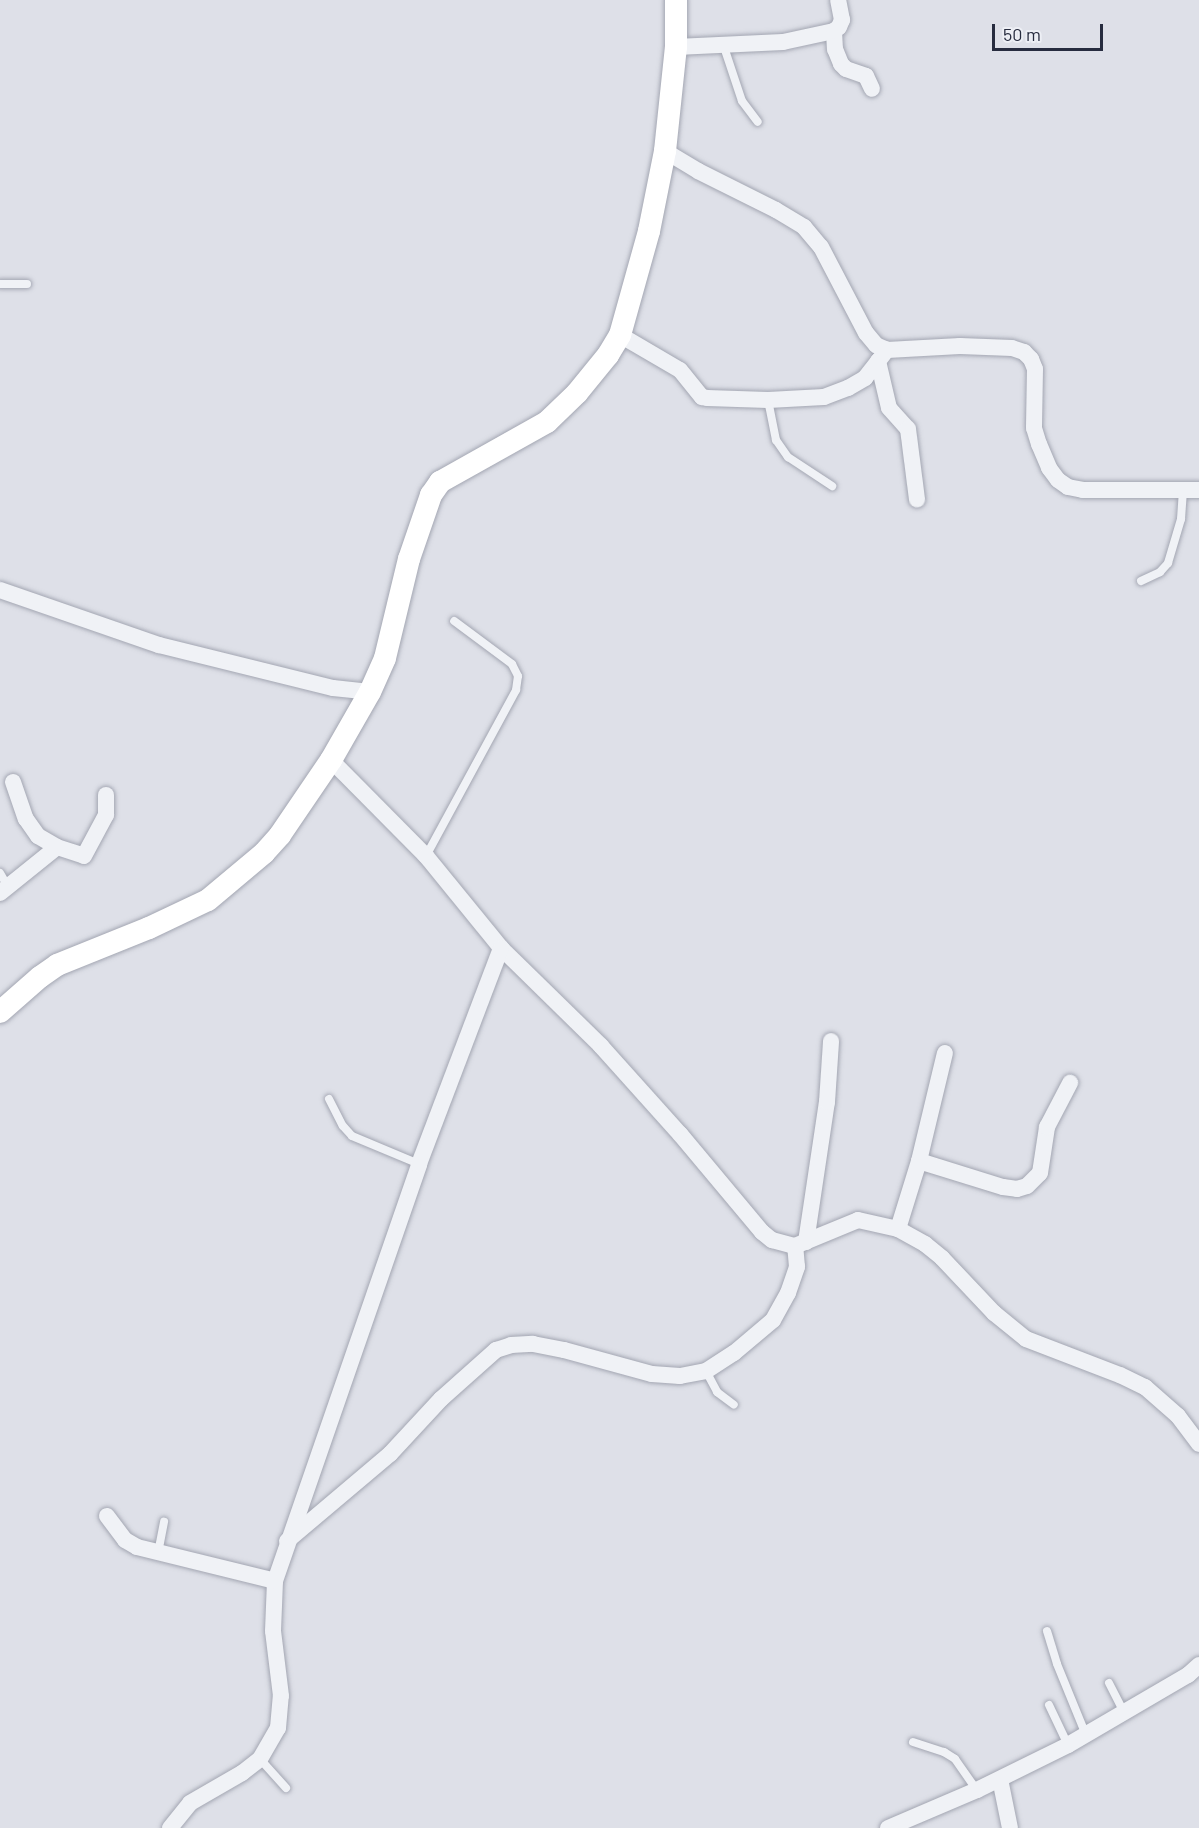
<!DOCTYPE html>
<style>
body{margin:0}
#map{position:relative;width:1199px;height:1828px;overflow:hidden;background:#dee0e8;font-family:Barlow,sans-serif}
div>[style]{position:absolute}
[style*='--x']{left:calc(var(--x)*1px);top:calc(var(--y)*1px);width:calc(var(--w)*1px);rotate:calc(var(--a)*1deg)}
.roads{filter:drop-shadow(0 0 2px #a3a6b2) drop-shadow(0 0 2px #a3a6b2)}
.lane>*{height:8px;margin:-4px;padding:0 4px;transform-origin:4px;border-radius:4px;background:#f0f2f6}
.street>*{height:16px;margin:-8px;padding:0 8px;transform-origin:8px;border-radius:8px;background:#f0f2f6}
.secondary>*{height:22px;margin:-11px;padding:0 11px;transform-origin:11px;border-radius:11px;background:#fff}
span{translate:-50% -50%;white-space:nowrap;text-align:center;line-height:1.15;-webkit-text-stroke:5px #edeff5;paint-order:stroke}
.scale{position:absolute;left:992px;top:24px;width:111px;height:27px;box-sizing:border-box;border:3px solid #272c3f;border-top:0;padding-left:8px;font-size:18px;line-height:21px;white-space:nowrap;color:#272c3f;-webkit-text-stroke:4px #edeff5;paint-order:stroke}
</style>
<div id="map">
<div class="roads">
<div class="lane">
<div style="--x:724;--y:47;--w:57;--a:71.6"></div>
<div style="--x:742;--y:101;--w:26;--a:53"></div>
<div style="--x:0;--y:284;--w:27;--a:0"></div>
<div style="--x:768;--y:400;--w:41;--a:78.7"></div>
<div style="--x:776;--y:440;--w:21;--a:55"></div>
<div style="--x:788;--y:457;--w:53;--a:33.4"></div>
<div style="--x:1141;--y:581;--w:21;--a:-25"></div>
<div style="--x:1160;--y:572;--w:12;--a:-48"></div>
<div style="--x:1168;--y:563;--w:46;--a:-73.5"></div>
<div style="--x:1181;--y:519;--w:28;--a:-86"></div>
<div style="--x:426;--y:856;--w:189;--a:-61.5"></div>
<div style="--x:516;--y:690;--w:14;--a:-82"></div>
<div style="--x:518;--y:676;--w:13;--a:-117"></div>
<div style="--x:512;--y:664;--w:72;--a:-143.4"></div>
<div style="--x:0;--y:873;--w:16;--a:60"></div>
<div style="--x:329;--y:1099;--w:30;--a:63"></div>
<div style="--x:343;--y:1126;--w:13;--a:48"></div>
<div style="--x:352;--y:1136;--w:73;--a:22.7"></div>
<div style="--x:706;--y:1371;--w:24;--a:62"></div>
<div style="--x:717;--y:1392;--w:21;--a:37"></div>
<div style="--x:158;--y:1553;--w:32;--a:-79"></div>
<div style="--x:1047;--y:1631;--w:34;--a:73"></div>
<div style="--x:1057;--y:1664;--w:77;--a:67.8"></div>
<div style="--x:1109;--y:1683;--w:33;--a:63"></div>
<div style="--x:1049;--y:1705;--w:44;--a:64.6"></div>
<div style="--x:913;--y:1742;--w:33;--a:18"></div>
<div style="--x:944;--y:1752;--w:13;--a:32"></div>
<div style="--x:955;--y:1759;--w:38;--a:55"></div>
<div style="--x:260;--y:1759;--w:39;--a:48"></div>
</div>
<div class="street">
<div style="--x:834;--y:31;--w:18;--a:87"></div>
<div style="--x:835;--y:49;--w:16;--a:68"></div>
<div style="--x:841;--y:64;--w:7;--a:45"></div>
<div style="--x:846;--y:69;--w:21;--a:19"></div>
<div style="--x:866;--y:76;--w:14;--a:65"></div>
<div style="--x:676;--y:47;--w:107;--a:-2.7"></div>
<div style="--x:783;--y:42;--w:52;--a:-12.2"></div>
<div style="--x:834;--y:31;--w:6;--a:-39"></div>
<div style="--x:839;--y:27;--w:8;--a:-67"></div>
<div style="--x:842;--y:20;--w:20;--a:-101"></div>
<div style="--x:665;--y:151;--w:39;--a:31"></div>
<div style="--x:698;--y:171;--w:87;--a:26.6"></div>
<div style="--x:776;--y:210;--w:33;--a:31"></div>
<div style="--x:804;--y:227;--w:26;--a:50"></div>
<div style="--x:821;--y:247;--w:97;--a:62.4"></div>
<div style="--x:866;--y:333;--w:16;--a:50"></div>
<div style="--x:876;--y:345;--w:12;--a:24"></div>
<div style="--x:887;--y:350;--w:73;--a:-3.1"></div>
<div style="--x:960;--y:346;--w:52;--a:2.2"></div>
<div style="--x:1012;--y:348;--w:13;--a:18"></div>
<div style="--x:1024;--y:352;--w:10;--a:45"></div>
<div style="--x:1031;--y:359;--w:11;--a:68"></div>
<div style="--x:1035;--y:369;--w:59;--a:91"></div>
<div style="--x:1034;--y:428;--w:17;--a:73"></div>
<div style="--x:1039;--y:444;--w:26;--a:67"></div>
<div style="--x:1049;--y:468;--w:15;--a:53"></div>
<div style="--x:1058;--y:480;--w:12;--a:35"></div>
<div style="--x:1068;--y:487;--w:15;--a:11"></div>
<div style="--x:1083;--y:490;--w:116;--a:0"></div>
<div style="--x:620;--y:335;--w:69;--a:30.3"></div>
<div style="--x:680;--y:370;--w:35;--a:51"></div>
<div style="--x:702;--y:397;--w:5;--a:11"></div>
<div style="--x:707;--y:398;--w:61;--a:1.9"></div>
<div style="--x:768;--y:400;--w:56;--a:-3.1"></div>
<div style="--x:824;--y:397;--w:26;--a:-21"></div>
<div style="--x:848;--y:388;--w:20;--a:-30"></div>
<div style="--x:865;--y:378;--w:36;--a:-52"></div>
<div style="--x:878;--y:361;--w:48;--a:76.8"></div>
<div style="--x:889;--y:408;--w:28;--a:48"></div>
<div style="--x:908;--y:429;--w:71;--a:82.7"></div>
<div style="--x:0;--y:590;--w:168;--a:19.1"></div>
<div style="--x:159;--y:645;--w:179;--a:13.9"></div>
<div style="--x:333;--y:688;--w:37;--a:6"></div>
<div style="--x:331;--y:760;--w:135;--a:45.3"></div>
<div style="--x:426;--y:856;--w:119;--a:50.8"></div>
<div style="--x:501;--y:948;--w:140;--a:44.4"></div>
<div style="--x:601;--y:1046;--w:118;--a:48.1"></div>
<div style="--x:680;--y:1134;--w:128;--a:50.1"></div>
<div style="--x:762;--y:1232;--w:13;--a:39"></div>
<div style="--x:772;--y:1240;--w:24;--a:15"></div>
<div style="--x:795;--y:1246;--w:68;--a:-22.4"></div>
<div style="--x:858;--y:1220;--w:41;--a:12.7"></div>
<div style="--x:898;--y:1229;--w:31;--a:29"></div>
<div style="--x:925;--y:1244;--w:22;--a:39"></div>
<div style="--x:942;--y:1258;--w:76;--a:46.6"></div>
<div style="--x:994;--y:1313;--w:41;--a:39.1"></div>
<div style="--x:1026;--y:1339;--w:101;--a:21"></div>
<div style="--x:1120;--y:1375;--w:28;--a:26"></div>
<div style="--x:1145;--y:1387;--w:44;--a:41.3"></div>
<div style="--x:1178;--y:1416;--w:35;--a:53"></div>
<div style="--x:13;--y:782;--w:39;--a:71"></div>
<div style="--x:26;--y:819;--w:21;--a:55"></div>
<div style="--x:38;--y:836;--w:22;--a:30"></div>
<div style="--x:0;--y:893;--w:73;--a:-38.9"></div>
<div style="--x:57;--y:847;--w:28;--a:18"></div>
<div style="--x:84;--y:856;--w:47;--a:-61.8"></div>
<div style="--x:106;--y:815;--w:20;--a:-90"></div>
<div style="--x:919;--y:1161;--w:88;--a:17.2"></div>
<div style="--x:1003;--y:1187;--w:14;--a:8"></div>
<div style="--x:1017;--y:1189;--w:10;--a:-17"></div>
<div style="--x:1027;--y:1186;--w:18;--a:-45"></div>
<div style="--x:1040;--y:1173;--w:47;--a:-81.3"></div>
<div style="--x:1047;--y:1127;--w:50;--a:-62.4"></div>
<div style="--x:898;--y:1229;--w:71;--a:-72.8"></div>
<div style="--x:919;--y:1161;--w:111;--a:-76.5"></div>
<div style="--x:806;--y:1242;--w:142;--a:-81.5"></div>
<div style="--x:827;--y:1102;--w:61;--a:-86.2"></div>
<div style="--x:107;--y:1516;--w:30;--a:53"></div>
<div style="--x:125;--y:1540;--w:14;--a:30"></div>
<div style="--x:137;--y:1547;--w:142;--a:13.8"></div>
<div style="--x:287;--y:1541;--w:135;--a:-40.2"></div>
<div style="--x:390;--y:1454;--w:75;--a:-47.2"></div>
<div style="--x:441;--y:1399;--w:74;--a:-41.7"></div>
<div style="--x:496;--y:1350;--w:16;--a:-18"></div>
<div style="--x:511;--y:1345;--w:22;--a:-3"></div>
<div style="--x:533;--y:1344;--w:32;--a:11"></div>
<div style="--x:564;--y:1350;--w:91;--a:15.3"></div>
<div style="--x:652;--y:1374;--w:28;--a:4"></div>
<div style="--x:680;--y:1376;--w:26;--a:-11"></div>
<div style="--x:706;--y:1371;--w:33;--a:-33"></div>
<div style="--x:734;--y:1353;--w:51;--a:-40.2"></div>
<div style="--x:773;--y:1320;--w:31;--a:-61"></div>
<div style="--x:788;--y:1293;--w:28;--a:-71"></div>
<div style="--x:797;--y:1267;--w:21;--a:-95"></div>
<div style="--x:1000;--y:1779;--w:50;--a:78.5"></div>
<div style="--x:170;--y:1828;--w:32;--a:-51"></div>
<div style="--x:190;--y:1803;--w:60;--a:-30"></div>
<div style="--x:242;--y:1773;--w:23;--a:-38"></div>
<div style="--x:260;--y:1759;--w:36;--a:-60"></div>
<div style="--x:278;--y:1728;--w:32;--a:-85"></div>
<div style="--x:281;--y:1696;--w:65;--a:-97"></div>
<div style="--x:273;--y:1631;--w:50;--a:-87.7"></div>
<div style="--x:275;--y:1581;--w:441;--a:-70.9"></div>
<div style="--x:419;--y:1164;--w:231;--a:-69.2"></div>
<div style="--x:888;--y:1828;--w:97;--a:-23.1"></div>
<div style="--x:977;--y:1790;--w:102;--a:-26.3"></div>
<div style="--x:1068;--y:1745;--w:139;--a:-30.3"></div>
<div style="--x:1188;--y:1675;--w:15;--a:-42"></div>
</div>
<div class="secondary">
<div style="--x:0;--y:1012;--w:53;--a:-41.2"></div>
<div style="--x:40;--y:977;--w:21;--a:-35"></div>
<div style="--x:57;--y:965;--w:99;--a:-21.9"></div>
<div style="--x:149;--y:928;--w:65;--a:-25.4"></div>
<div style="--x:208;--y:900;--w:73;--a:-40"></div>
<div style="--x:264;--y:853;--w:24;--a:-48"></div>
<div style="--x:280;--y:835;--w:91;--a:-55.8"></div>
<div style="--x:331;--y:760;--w:78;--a:-60.2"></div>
<div style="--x:370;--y:692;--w:37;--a:-66"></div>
<div style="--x:385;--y:658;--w:102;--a:-76.4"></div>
<div style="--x:409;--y:559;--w:68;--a:-71"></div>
<div style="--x:431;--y:495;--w:16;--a:-55"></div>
<div style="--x:440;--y:482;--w:123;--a:-29.3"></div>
<div style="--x:547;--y:422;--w:42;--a:-44"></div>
<div style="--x:577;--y:393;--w:49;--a:-50.8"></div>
<div style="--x:608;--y:355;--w:23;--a:-59"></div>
<div style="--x:620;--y:335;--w:108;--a:-74.4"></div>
<div style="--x:649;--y:231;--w:82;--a:-78.7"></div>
<div style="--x:665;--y:151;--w:105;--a:-84"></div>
<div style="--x:676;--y:47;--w:47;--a:-90"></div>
</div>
</div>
<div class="scale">50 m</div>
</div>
